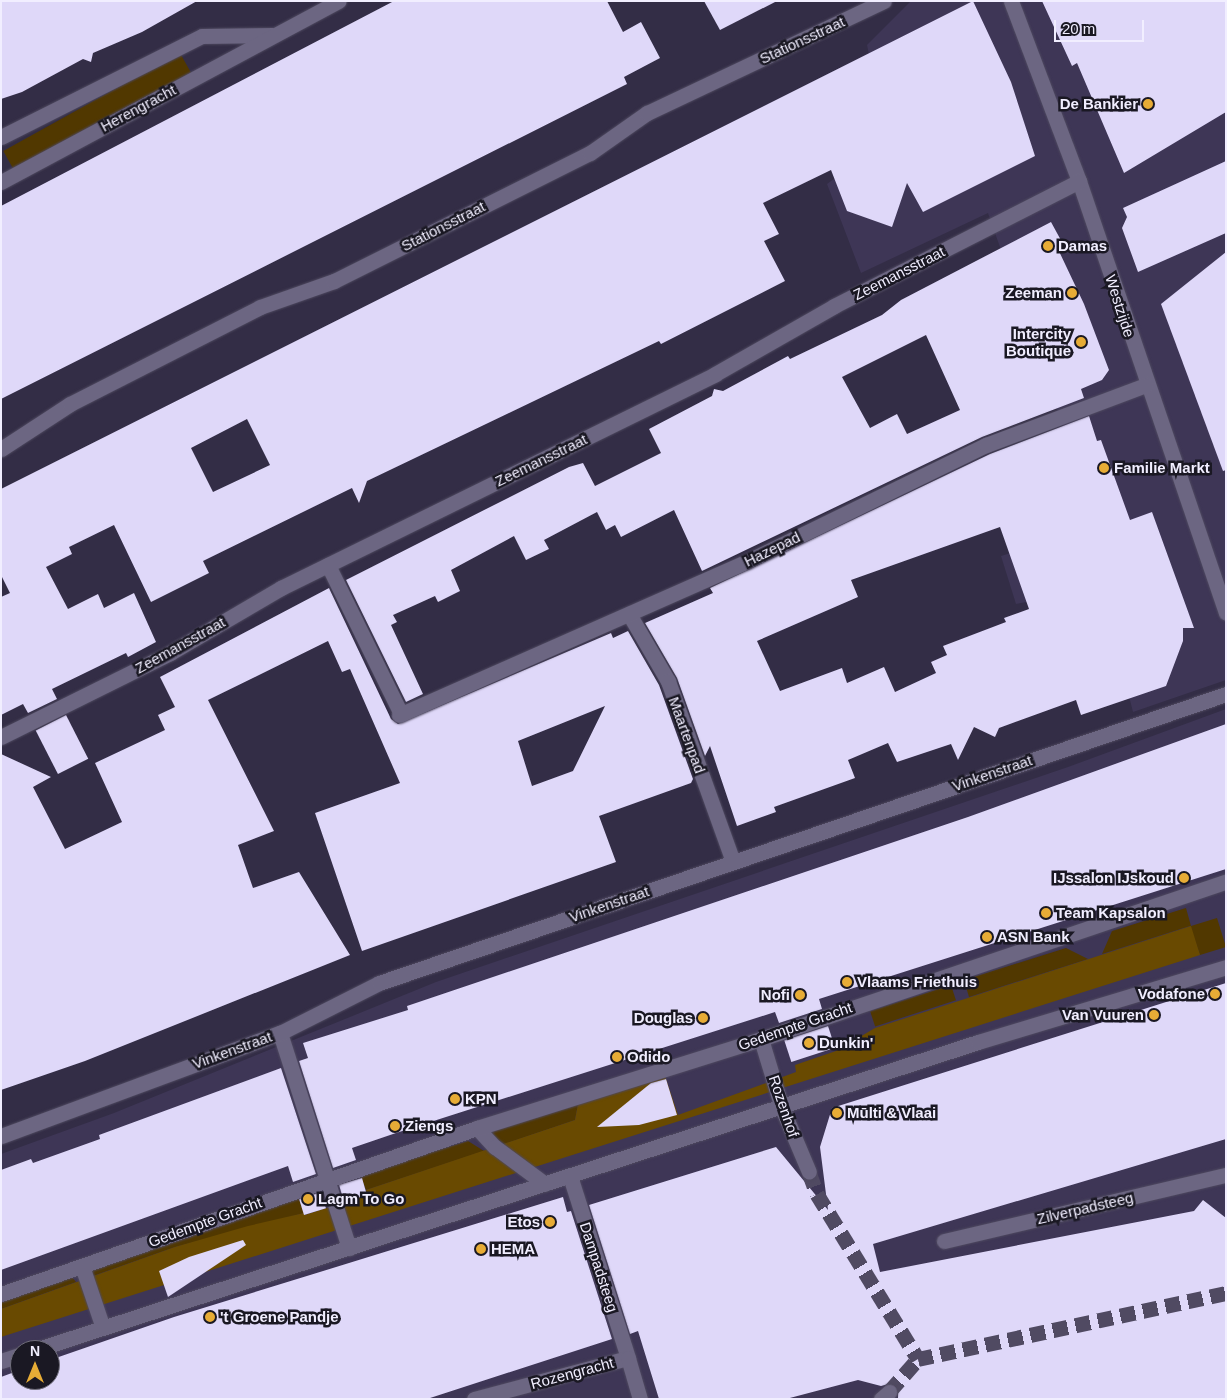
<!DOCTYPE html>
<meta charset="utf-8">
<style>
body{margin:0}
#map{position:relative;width:1227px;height:1400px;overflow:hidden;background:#332d46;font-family:Arial,sans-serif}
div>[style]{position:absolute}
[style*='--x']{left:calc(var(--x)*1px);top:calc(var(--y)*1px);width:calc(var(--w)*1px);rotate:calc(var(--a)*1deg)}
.built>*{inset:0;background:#3e3656}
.green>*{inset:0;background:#513800;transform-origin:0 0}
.water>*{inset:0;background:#694a01}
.building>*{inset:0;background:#dfd8f9;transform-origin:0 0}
.minor-tunnel>*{height:15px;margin-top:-7.5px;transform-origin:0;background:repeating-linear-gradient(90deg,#504a62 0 15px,transparent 0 23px)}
.roads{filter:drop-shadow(0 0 1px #4e495f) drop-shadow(0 0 1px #4e495f)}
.minor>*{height:15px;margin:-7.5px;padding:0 7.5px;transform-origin:7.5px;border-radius:7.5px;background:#6c6682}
.dots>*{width:14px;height:14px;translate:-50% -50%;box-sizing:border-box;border:2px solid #1a1823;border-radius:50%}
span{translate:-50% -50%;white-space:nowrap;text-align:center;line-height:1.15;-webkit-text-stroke:5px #1a1823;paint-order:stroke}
.street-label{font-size:15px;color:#f1eeff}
.poi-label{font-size:15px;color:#f1eeff;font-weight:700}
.right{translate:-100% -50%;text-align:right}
.left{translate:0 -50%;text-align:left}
.frame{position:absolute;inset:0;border:2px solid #f1eeff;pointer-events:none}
.north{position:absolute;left:10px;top:1340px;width:50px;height:50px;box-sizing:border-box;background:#1a1823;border:1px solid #706e7b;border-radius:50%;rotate:0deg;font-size:14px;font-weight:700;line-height:20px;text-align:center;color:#f1eeff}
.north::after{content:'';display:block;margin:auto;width:18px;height:22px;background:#e7ac36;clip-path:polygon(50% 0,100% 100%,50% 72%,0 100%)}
.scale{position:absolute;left:1054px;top:20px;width:90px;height:22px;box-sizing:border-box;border:2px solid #f1eeff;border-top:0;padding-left:6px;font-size:15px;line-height:18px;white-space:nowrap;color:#f1eeff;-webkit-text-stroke:4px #1a1823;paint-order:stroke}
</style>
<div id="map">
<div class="built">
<div style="clip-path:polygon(911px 1px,1226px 1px,1226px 680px,1133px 712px,1111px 624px,1051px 597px,1016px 604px,1001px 556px,1063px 537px,1039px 439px,1063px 426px,988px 213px,861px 273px,827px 184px,887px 140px,867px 45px)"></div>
<div style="clip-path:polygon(evenodd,1226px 709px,1226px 1399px,1px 1399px,1px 1154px,114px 1113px,436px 982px,1068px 767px,1226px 709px,20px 1350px,50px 1350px,50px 1380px,20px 1380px,20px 1350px)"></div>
</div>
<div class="green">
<div style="left:180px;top:53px;width:23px;height:202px;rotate:61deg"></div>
<div style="clip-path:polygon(1186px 908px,1191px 926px,1217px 918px,1226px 947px,1200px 955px,1190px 926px,1102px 954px,1112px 931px)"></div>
<div style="clip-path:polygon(1066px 948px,1088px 959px,969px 997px,964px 980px)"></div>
<div style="left:951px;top:985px;width:16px;height:85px;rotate:72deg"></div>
<div style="clip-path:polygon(578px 1104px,575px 1120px,504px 1144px,488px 1132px)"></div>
<div style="clip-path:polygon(468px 1141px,484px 1151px,366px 1190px,360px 1174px)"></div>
<div style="clip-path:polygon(297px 1194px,304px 1213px,175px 1247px,90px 1277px,90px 1267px)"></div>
<div style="clip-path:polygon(70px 1275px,76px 1282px,1px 1309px,1px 1299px)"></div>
</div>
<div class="water">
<div style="clip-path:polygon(1191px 926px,1200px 955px,1px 1337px,1px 1309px,175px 1247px,248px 1226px,304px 1213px,305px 1215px,367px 1195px,366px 1190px,575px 1120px,578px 1104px,664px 1073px,678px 1115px,796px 1072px,795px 1065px,836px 1051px,875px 1028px)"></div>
</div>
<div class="building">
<div style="clip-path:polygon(1px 1px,197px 1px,142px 32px,93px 53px,91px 62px,83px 59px,22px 92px,1px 99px)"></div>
<div style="clip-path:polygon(394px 1px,607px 1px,623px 32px,641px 22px,660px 58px,624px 77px,627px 84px,1px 399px,1px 206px)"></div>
<div style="clip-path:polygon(704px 1px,777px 1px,720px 30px)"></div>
<div style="clip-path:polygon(evenodd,973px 1px,1011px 82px,1035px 156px,923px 212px,907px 183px,892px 227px,847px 211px,831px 170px,763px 203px,779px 234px,764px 241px,785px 281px,661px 344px,659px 341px,367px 481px,359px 503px,352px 488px,203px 561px,209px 573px,151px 602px,114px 525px,69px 547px,72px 554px,46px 567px,68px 609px,98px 594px,104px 608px,134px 593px,156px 642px,128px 657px,126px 653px,52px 689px,57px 699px,28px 713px,23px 704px,1px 715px,1px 597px,10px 593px,1px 575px,1px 489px,973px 1px,247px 419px,270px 465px,213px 492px,191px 448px,247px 419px)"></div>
<div style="clip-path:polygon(1042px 1px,1226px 1px,1226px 112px,1124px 173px,1077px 63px,1072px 66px)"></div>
<div style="clip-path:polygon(1226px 161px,1226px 233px,1138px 272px,1122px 228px,1127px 217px,1123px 208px)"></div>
<div style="clip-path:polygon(evenodd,1051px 222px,1063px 244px,1057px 247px,1084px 304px,1109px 370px,1102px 380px,1081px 389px,1084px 398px,982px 437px,702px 571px,674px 510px,621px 537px,615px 525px,606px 530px,597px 512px,544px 540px,549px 549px,526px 560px,514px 536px,451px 570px,460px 591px,438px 602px,435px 596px,393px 615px,397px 622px,391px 625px,423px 694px,406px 702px,346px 580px,569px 467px,583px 463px,595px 486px,661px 453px,649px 429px,712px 396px,714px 389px,723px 391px,788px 356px,790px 359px,882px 315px,901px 300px,1051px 222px,926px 335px,960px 410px,907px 434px,897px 414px,870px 428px,842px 377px,926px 335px)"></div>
<div style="clip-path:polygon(1226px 252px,1226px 470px,1223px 471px,1161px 304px)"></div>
<div style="clip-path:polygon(evenodd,1089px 416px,1097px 441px,1101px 440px,1130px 520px,1152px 512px,1194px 628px,1183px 628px,1183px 641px,1166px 686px,1081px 715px,1076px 700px,999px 728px,995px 737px,974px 727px,958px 760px,951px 744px,897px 762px,888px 743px,848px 760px,855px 778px,774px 807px,776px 812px,737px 826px,710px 746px,705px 756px,677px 678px,645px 623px,713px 593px,710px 588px,990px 454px,1089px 416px,1000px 527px,1029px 609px,1004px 618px,1006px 622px,943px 646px,947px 655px,931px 662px,936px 673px,895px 692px,884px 667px,847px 683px,842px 668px,780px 691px,757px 641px,858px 597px,851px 580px,1000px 527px)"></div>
<div style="clip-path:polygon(evenodd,329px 588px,391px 719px,398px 724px,611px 633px,613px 638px,628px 631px,659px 685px,693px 779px,691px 783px,599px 816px,616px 862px,362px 951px,315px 813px,400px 783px,350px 669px,342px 672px,328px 641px,208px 700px,274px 831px,238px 845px,253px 888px,299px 872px,350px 955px,85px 1061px,1px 1090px,1px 754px,51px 777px,33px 787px,65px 849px,122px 822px,95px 763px,165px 730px,158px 715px,175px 707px,160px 677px,329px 588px,605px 706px,573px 771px,532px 786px,518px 741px,605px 706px)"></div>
<div style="left:66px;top:715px;width:49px;height:34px;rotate:63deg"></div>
<div style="clip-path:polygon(1226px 724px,1226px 869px,819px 999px,822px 1009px,779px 1023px,775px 1012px,396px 1133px,352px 1148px,356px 1160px,333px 1168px,299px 1061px,308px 1058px,303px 1043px,408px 1010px,407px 1006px,968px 817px)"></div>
<div style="clip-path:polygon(1226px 983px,1226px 1139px,873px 1244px,880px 1272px,1194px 1211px,1203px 1200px,1226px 1218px,1226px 1399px,898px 1399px,898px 1390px,892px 1383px,881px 1386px,858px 1380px,786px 1399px,659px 1399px,638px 1331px,630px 1334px,589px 1205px,776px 1147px,828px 1210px,820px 1147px,832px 1108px)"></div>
<div style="left:828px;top:1026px;width:23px;height:46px;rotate:72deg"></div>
<div style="clip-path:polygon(281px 1068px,316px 1174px,293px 1182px,288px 1166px,1px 1270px,1px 1170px,31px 1159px,33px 1163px,100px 1139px,99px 1135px)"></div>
<div style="clip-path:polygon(666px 1079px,677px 1115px,639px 1125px,597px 1127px,651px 1083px)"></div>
<div style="left:362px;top:1178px;width:18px;height:24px;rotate:74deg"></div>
<div style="left:321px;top:1192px;width:17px;height:23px;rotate:73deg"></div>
<div style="clip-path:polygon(563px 1197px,567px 1212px,571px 1211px,612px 1339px,427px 1399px,1px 1399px,1px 1377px,20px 1370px,20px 1380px,50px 1380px,50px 1360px,174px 1317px)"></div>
<div style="clip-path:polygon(243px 1240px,246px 1245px,168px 1297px,159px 1271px,189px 1257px)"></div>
</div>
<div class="minor-tunnel">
<div style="--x:809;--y:1172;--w:23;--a:70"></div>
<div style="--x:817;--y:1194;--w:193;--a:58.5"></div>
<div style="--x:889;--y:1392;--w:44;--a:-48.7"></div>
<div style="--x:918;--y:1359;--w:315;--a:-12.1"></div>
</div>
<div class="roads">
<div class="minor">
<div style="--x:1011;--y:1;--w:192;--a:69.3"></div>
<div style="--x:1079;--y:181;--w:456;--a:71.2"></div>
<div style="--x:1;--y:137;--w:225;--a:-26.7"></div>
<div style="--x:202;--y:36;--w:70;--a:-0.8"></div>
<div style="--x:1;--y:182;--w:383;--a:-28.2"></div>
<div style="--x:1;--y:449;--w:82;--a:-33.1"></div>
<div style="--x:70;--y:404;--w:213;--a:-27"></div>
<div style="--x:260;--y:307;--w:78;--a:-19.4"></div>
<div style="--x:334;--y:281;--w:286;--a:-26.6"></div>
<div style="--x:590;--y:153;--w:70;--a:-35.1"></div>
<div style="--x:647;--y:113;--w:262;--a:-25.3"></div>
<div style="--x:328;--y:565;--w:166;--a:63.9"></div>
<div style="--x:629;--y:614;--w:78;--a:59.8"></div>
<div style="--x:668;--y:681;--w:192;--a:70.2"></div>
<div style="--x:399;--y:715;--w:381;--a:-23.8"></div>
<div style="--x:748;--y:561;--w:265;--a:-26"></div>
<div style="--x:986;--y:445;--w:171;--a:-20.6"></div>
<div style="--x:1;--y:737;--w:189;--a:-26.4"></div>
<div style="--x:170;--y:653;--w:129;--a:-30.4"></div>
<div style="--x:281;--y:588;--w:484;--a:-26.2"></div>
<div style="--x:715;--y:374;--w:137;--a:-29.7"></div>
<div style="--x:834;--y:306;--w:275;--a:-27"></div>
<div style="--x:280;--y:1033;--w:226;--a:72.2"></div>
<div style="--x:761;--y:1039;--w:72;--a:73.1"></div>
<div style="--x:782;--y:1108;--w:69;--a:67.1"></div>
<div style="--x:477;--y:1128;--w:26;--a:47"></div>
<div style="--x:495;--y:1147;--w:62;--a:36.5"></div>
<div style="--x:1;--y:1136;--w:297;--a:-20.3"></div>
<div style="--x:280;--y:1033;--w:111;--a:-26.8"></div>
<div style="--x:379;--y:983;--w:895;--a:-18.84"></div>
<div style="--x:570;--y:1176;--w:191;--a:72.3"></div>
<div style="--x:944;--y:1241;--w:290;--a:-13.2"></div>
<div style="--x:82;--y:1266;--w:65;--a:71.3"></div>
<div style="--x:1;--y:1294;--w:504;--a:-19.23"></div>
<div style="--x:477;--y:1128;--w:298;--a:-17.4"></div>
<div style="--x:761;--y:1039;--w:491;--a:-18.7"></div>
<div style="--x:35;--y:1350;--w:992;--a:-18.09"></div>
<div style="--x:978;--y:1042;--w:259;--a:-16.8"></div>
<div style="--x:1;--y:1361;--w:20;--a:-18"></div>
<div style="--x:474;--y:1399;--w:159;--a:-14.9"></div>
<div style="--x:628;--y:1358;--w:43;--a:73.7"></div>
<div style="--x:881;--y:1399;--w:11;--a:-41"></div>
</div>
</div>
<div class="dots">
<div style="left:1148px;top:104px;background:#e7ac36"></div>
<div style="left:1048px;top:246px;background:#e7ac36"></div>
<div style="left:1072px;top:293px;background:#e7ac36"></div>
<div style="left:1081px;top:342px;background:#e7ac36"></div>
<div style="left:1104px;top:468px;background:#e7ac36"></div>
<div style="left:1184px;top:878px;background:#e7ac36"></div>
<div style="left:1046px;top:913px;background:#e7ac36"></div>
<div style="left:987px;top:937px;background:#e7ac36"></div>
<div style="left:847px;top:982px;background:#e7ac36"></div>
<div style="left:1215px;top:994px;background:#e7ac36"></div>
<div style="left:800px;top:995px;background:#e7ac36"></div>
<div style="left:1154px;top:1015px;background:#e7ac36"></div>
<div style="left:703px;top:1018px;background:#e7ac36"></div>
<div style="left:809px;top:1043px;background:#e7ac36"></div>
<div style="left:617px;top:1057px;background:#e7ac36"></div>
<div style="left:455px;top:1099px;background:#e7ac36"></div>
<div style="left:837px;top:1113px;background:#e7ac36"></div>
<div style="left:395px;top:1126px;background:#e7ac36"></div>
<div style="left:308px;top:1199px;background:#e7ac36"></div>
<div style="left:550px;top:1222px;background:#e7ac36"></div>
<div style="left:481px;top:1249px;background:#e7ac36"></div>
<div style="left:210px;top:1317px;background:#e7ac36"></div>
</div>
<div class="street-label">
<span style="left:802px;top:40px;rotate:-25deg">Stationsstraat</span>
<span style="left:138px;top:108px;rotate:-28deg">Herengracht</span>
<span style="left:443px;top:226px;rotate:-27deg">Stationsstraat</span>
<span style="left:899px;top:273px;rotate:-27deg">Zeemansstraat</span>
<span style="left:1120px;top:306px;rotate:72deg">Westzijde</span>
<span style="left:541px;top:460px;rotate:-26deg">Zeemansstraat</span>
<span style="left:772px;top:549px;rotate:-26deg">Hazepad</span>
<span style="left:180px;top:645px;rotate:-29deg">Zeemansstraat</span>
<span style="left:687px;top:735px;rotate:70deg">Maartenpad</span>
<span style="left:992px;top:773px;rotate:-19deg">Vinkenstraat</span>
<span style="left:609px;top:904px;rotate:-19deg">Vinkenstraat</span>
<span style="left:795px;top:1026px;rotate:-19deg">Gedempte Gracht</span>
<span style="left:232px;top:1050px;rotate:-20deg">Vinkenstraat</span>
<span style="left:784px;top:1106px;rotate:71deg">Rozenhof</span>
<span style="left:1085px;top:1208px;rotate:-13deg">Zilverpadsteeg</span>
<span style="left:205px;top:1222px;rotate:-20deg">Gedempte Gracht</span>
<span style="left:599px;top:1267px;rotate:72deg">Dampadsteeg</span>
<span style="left:572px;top:1373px;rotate:-15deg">Rozengracht</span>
</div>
<div class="poi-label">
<span class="right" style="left:1138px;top:104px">De Bankier</span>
<span class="left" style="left:1058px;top:246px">Damas</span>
<span class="right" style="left:1062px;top:293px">Zeeman</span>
<span class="right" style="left:1071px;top:342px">Intercity<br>Boutique</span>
<span class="left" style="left:1114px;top:468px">Familie Markt</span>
<span class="right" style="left:1174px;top:878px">IJssalon IJskoud</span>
<span class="left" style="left:1056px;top:913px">Team Kapsalon</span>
<span class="left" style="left:997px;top:937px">ASN Bank</span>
<span class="left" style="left:857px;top:982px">Vlaams Friethuis</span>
<span class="right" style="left:1205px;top:994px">Vodafone</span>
<span class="right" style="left:790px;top:995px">Nofi</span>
<span class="right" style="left:1144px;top:1015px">Van Vuuren</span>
<span class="right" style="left:693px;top:1018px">Douglas</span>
<span class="left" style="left:819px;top:1043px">Dunkin'</span>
<span class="left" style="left:627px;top:1057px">Odido</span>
<span class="left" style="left:465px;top:1099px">KPN</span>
<span class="left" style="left:847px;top:1113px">Mūlti &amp; Vlaai</span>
<span class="left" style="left:405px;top:1126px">Ziengs</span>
<span class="left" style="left:318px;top:1199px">Lagm To Go</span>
<span class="right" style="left:540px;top:1222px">Etos</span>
<span class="left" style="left:491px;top:1249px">HEMA</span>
<span class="left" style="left:220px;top:1317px">'t Groene Pandje</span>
</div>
<div class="frame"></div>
<div class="north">N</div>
<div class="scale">20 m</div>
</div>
